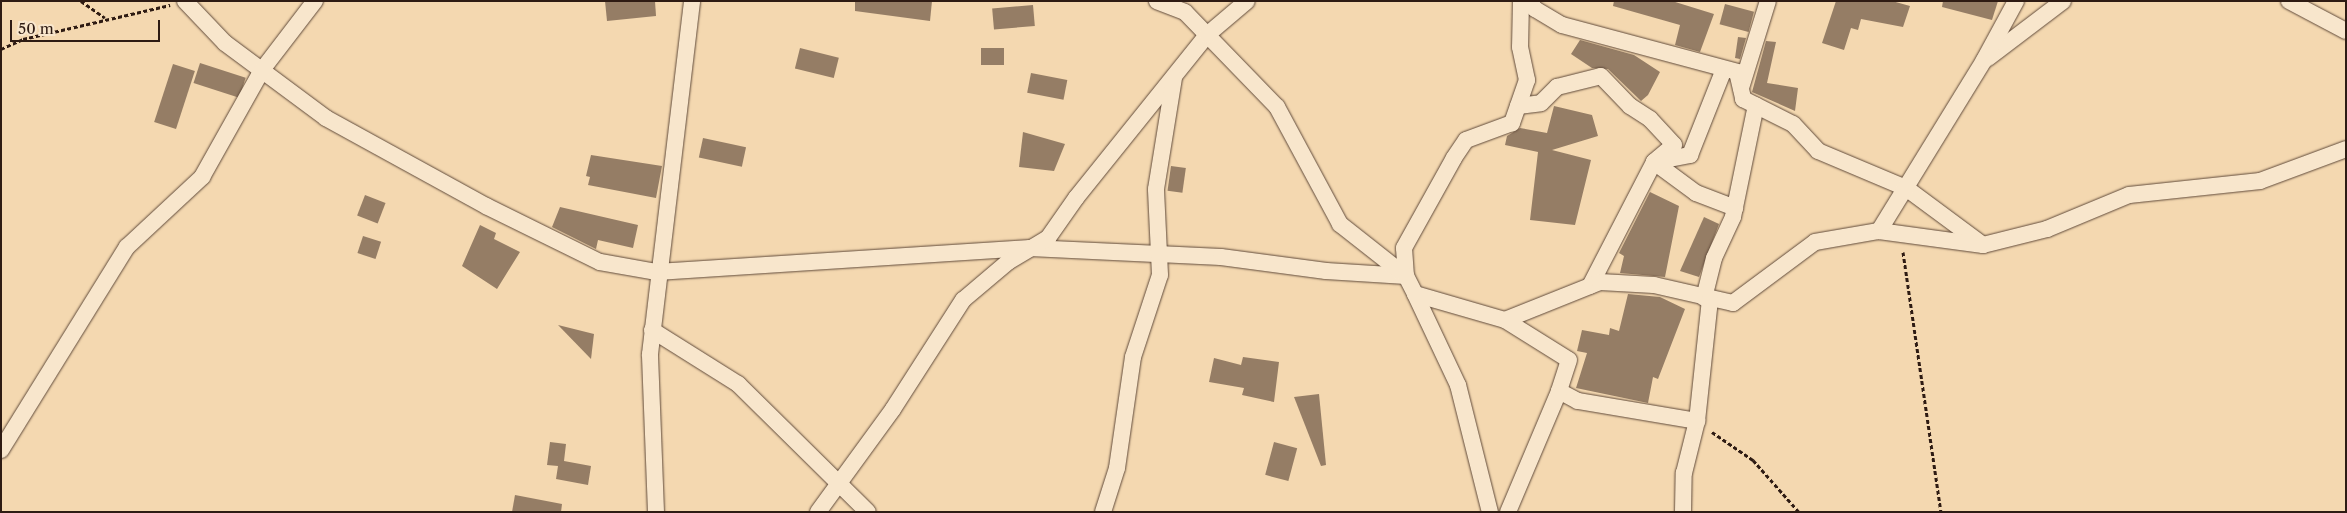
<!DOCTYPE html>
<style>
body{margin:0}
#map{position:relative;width:2347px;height:513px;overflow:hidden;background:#f4d8b0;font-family:"Libre Caslon Text",serif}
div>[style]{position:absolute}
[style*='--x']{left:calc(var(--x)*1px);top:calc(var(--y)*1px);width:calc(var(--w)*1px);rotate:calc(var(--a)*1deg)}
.building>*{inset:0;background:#957d65;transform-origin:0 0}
.path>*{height:3px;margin-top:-1.5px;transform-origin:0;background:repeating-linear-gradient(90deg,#2e1b13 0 4px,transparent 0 6.5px)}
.roads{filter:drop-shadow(0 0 1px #604a3a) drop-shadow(0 0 1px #604a3a)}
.minor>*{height:16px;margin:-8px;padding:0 8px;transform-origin:8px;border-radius:8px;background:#f8e6cc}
span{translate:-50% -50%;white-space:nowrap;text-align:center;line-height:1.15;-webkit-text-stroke:4px #f8e6cc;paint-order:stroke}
.frame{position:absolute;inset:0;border:2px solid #2e1b13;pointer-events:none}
.scale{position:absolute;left:10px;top:20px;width:150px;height:22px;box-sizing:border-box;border:2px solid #2e1b13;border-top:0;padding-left:6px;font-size:15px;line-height:18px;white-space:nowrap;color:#2e1b13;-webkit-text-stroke:4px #f8e6cc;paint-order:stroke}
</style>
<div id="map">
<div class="building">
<div style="clip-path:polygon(605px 1px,655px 1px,656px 16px,607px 21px)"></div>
<div style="clip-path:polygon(855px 1px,932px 1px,930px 21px,855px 11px)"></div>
<div style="clip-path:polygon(1614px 1px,1672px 1px,1714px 14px,1700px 52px,1675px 45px,1680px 25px,1613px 6px)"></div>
<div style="clip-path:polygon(1836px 1px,1892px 1px,1910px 6px,1903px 27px,1861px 19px,1858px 30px,1851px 28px,1844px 50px,1822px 43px)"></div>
<div style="clip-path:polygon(1943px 1px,1998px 1px,1992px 20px,1942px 7px)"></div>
<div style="left:1725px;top:4px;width:30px;height:21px;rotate:15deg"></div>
<div style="left:1033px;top:5px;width:21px;height:41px;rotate:85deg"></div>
<div style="clip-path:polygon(1738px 37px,1746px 38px,1740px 59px,1735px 58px)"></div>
<div style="clip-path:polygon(1580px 40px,1634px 55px,1660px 72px,1648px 95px,1641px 101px,1608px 69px,1592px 68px,1571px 54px)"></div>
<div style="clip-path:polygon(1766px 41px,1776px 42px,1767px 83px,1798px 88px,1795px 111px,1752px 92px)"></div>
<div style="left:800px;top:48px;width:40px;height:21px;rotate:14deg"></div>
<div style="left:981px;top:48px;width:23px;height:17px"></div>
<div style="left:200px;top:63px;width:48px;height:21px;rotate:18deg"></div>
<div style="left:173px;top:64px;width:23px;height:61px;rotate:18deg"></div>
<div style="left:1031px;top:73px;width:37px;height:20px;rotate:11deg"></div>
<div style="clip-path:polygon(1554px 106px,1592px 115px,1598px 136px,1552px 150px,1591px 160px,1575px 225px,1530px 220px,1538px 152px,1505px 145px,1507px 136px,1520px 128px,1547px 133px)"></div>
<div style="clip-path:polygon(1023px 132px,1065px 144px,1054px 171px,1019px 167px)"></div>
<div style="left:703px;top:138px;width:44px;height:20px;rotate:12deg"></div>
<div style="clip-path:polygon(591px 155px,662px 166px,656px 198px,588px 185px,590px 177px,586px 176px)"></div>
<div style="left:1171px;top:166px;width:15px;height:25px;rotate:8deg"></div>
<div style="clip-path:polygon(1650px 192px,1679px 206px,1665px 277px,1620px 273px,1624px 256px,1619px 253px)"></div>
<div style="left:365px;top:195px;width:22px;height:22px;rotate:21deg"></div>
<div style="clip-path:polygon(560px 207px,638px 225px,633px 248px,598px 240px,596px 249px,552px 227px)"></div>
<div style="clip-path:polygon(1704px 217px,1719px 224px,1699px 277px,1680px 271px)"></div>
<div style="clip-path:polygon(480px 225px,496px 233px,494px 239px,520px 252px,497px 289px,462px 266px)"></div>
<div style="left:363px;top:236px;width:19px;height:18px;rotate:18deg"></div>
<div style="clip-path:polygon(1628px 294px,1660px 297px,1685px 309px,1658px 379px,1653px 377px,1648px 403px,1576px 388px,1587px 353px,1577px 351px,1582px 330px,1609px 335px,1610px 328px,1619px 331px)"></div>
<div style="clip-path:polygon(558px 325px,594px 334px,591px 359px)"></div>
<div style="clip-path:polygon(1243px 357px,1279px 362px,1274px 402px,1242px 395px,1244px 388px,1209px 382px,1214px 358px,1241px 365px)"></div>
<div style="clip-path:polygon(1319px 394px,1326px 465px,1321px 466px,1294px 397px)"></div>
<div style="clip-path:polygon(550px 442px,566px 444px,564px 461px,591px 466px,588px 485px,556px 479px,558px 466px,547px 465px)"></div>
<div style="left:1274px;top:442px;width:24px;height:34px;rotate:15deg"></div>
<div style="clip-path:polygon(515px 495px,562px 504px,561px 512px,512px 512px)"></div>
</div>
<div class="path">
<div style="--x:81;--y:1;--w:29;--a:35"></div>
<div style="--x:1;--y:49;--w:24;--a:-24"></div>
<div style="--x:23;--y:39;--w:151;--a:-13"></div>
<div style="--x:1903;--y:252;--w:263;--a:81.7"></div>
<div style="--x:1712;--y:432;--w:50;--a:34.3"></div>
<div style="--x:1753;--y:460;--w:69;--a:48.5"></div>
</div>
<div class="roads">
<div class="minor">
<div style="--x:185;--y:1;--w:58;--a:46.4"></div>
<div style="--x:225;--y:43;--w:126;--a:36.6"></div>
<div style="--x:326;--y:118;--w:183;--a:28.8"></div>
<div style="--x:486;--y:206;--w:127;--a:26.2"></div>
<div style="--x:600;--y:262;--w:58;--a:10"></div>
<div style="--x:657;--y:272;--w:374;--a:-3.7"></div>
<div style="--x:1030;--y:248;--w:191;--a:2.7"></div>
<div style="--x:1221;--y:257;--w:106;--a:7.6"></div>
<div style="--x:1326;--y:271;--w:80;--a:3.6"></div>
<div style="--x:1406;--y:276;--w:84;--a:-141.8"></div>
<div style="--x:1340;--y:224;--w:133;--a:-118.3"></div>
<div style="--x:1277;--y:107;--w:132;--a:-134.1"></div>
<div style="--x:1185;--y:12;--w:30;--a:-159"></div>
<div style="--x:1521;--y:1;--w:46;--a:91.2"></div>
<div style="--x:1520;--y:47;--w:34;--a:78"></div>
<div style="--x:1527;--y:80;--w:46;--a:109.2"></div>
<div style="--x:1512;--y:123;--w:49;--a:159.7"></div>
<div style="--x:1466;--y:140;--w:22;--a:124"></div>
<div style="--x:1454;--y:158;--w:103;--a:119.1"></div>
<div style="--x:1404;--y:248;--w:28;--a:86"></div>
<div style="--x:1406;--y:276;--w:20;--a:63"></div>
<div style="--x:1415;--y:294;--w:94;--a:16.1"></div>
<div style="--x:1505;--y:320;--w:75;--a:32"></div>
<div style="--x:1569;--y:360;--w:33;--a:108"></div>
<div style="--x:1559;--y:391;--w:21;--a:28"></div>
<div style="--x:1578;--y:401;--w:121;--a:9.5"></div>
<div style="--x:1529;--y:1;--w:10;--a:53"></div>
<div style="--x:1535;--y:9;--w:31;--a:31"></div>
<div style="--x:1562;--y:25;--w:181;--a:15"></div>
<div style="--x:1737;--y:72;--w:28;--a:77"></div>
<div style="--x:1743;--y:99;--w:56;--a:26.6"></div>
<div style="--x:1793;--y:124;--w:37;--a:47"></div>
<div style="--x:1818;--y:151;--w:95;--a:22.8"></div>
<div style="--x:1906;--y:188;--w:96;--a:36.5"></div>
<div style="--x:2289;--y:1;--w:64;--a:27.8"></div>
<div style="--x:1988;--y:58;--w:94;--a:-37.2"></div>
<div style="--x:1741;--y:88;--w:91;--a:-72.8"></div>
<div style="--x:1518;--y:106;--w:23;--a:-7"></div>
<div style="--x:1541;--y:103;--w:23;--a:-45"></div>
<div style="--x:1557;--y:87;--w:45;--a:-14"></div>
<div style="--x:1601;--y:76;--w:42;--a:46"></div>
<div style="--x:1630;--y:106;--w:24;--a:33"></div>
<div style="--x:1650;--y:119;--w:35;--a:47"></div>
<div style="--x:1674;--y:145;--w:26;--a:140"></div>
<div style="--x:1654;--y:162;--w:52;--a:36.4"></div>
<div style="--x:1696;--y:193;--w:42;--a:21"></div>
<div style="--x:1879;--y:231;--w:105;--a:7.7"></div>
<div style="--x:1983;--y:245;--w:66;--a:-14"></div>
<div style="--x:2047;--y:229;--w:89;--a:-22.5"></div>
<div style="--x:2129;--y:195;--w:132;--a:-6.1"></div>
<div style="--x:2260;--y:181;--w:92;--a:-20.4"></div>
<div style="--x:1590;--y:286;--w:140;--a:-62.7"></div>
<div style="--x:1654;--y:162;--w:37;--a:-11"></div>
<div style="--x:1690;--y:155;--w:92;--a:-68.4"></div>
<div style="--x:1415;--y:294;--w:101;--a:64.7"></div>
<div style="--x:1458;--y:385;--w:131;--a:75.9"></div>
<div style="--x:1704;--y:298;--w:41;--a:-76"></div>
<div style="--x:1714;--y:258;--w:45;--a:-65.1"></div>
<div style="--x:1733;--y:217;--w:114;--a:-78.4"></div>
<div style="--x:1505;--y:320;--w:102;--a:-21.8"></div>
<div style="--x:1600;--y:282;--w:54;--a:3.2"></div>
<div style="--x:1654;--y:285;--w:81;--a:12.8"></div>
<div style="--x:1733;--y:303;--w:102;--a:-36.6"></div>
<div style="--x:1815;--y:242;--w:65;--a:-9.8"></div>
<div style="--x:1879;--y:231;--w:201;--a:-58.4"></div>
<div style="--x:1984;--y:60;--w:67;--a:-61.5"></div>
<div style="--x:652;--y:330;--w:102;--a:32.1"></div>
<div style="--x:738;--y:384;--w:182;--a:44.6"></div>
<div style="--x:1;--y:450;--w:239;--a:-58.2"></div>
<div style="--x:127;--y:247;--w:103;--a:-43"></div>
<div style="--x:202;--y:177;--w:123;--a:-60.7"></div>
<div style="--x:262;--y:70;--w:87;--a:-52.5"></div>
<div style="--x:656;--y:512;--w:158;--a:-92.2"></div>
<div style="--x:650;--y:354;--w:355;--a:-83.2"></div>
<div style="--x:818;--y:512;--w:127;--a:-53.9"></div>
<div style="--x:893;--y:409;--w:130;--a:-57.3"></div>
<div style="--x:963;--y:300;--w:59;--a:-40.2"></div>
<div style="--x:1008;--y:262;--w:47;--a:-31"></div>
<div style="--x:1048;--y:238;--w:49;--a:-55"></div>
<div style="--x:1076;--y:198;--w:209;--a:-51.2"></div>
<div style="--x:1207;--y:35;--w:52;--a:-40.4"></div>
<div style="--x:1103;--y:512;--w:46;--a:-72.3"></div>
<div style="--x:1117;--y:468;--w:112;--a:-81.8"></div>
<div style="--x:1133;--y:357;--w:86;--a:-71.8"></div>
<div style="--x:1160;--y:275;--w:86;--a:-92.7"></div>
<div style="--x:1156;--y:189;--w:112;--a:-80.8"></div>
<div style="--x:1508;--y:512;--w:131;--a:-67.1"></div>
<div style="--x:1683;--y:512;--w:39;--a:-89"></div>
<div style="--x:1684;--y:473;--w:54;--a:-76"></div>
<div style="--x:1697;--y:421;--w:122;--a:-83.9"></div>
</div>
</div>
<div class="frame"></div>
<div class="scale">50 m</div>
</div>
